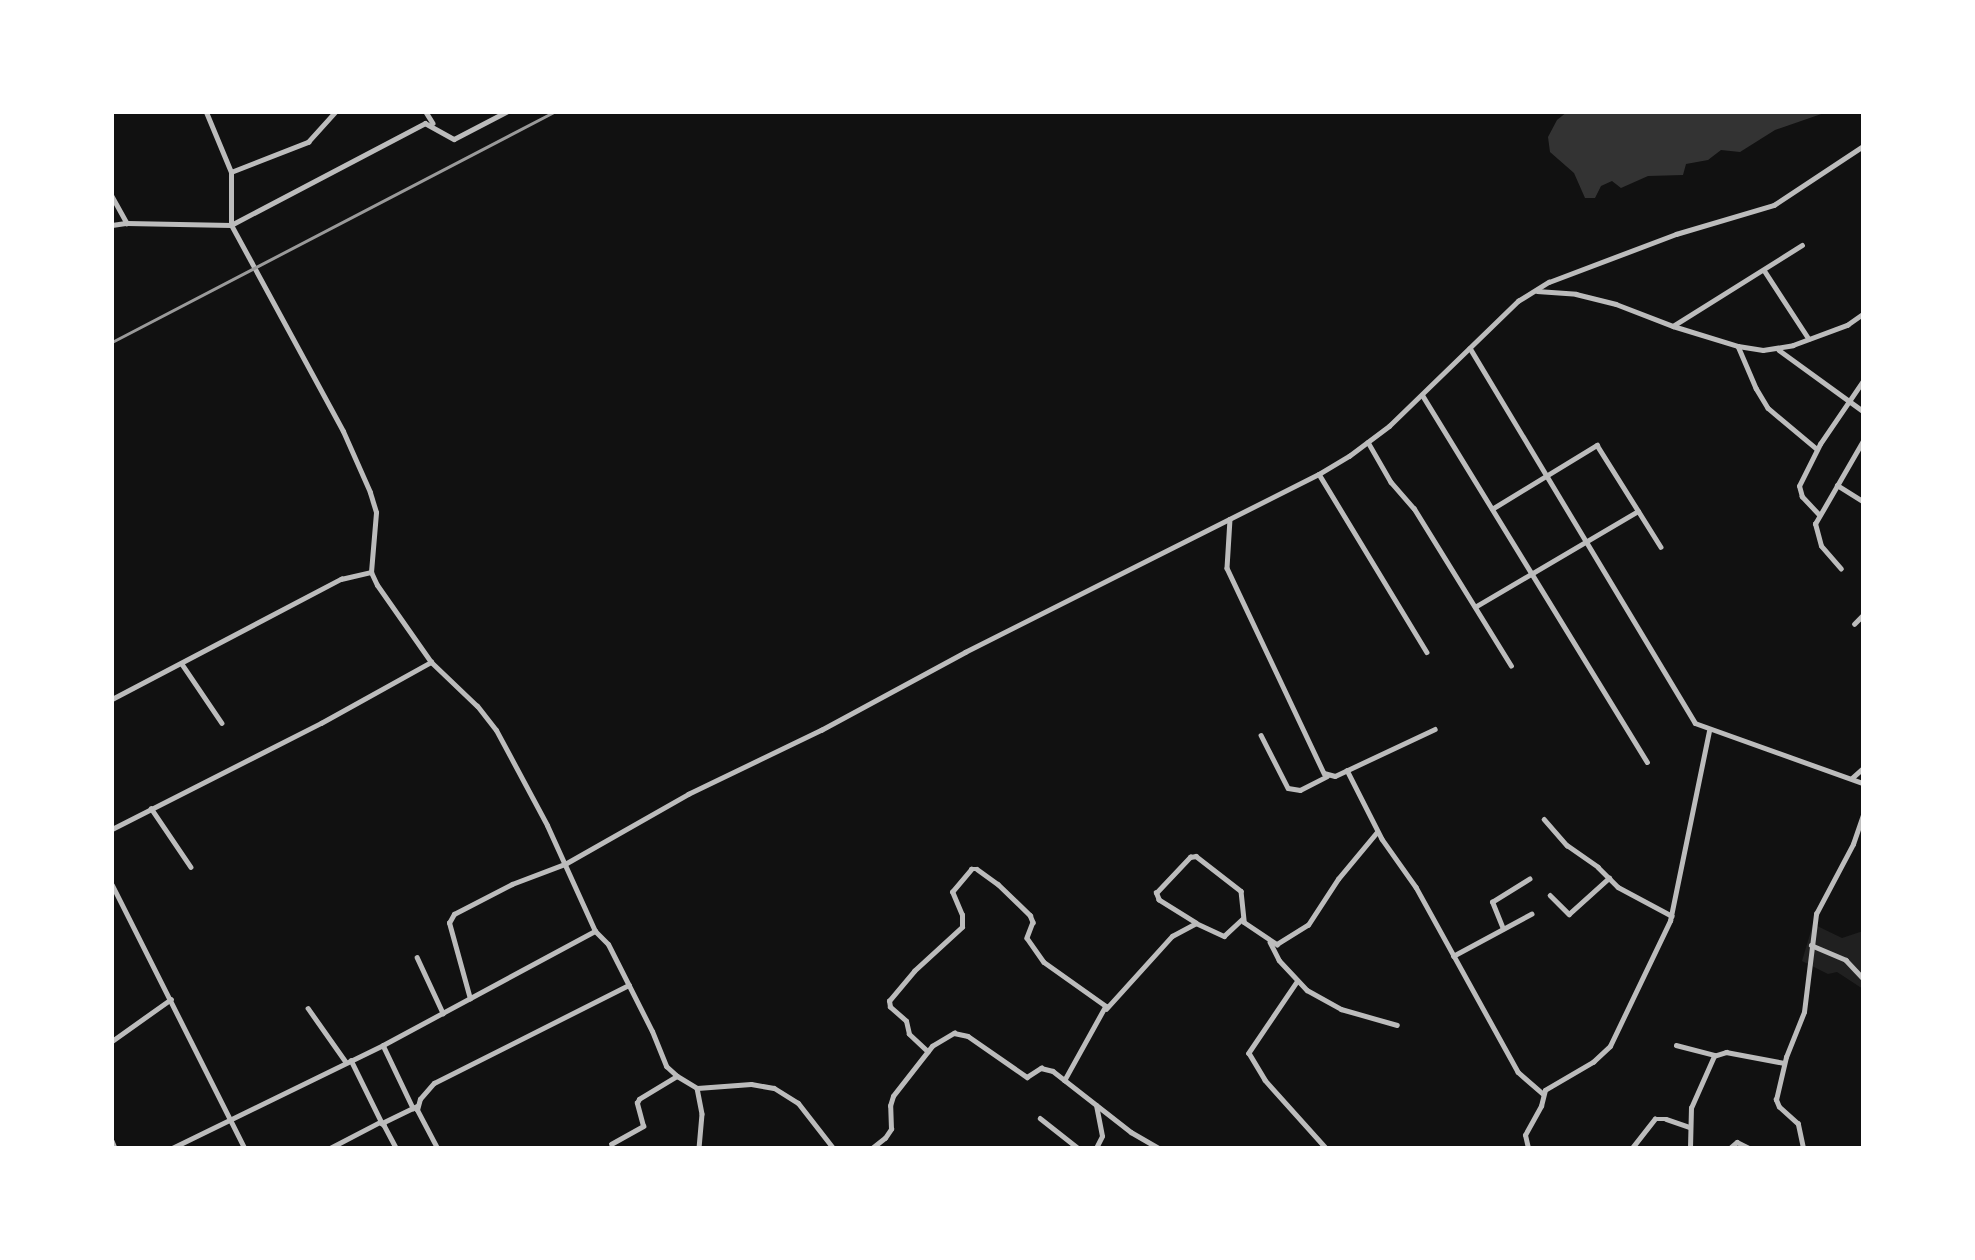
<!DOCTYPE html>
<style>
body{margin:0}
#map{position:relative;width:1975px;height:1260px;overflow:hidden;background:#111;font-family:Arial,sans-serif}
div>[style]{position:absolute}
[style*='--x']{left:calc(var(--x)*1px);top:calc(var(--y)*1px);width:calc(var(--w)*1px);rotate:calc(var(--a)*1deg)}
.green>*{inset:0;background:#202020}
.water>*{inset:0;background:#333}
.minor>*{height:4.5px;margin:-2.25px;padding:0 2.25px;transform-origin:2.25px;border-radius:2.25px;background:#bcbcbc}
.tertiary>*{height:5px;margin:-2.5px;padding:0 2.5px;transform-origin:2.5px;border-radius:2.5px;background:#bcbcbc}
.rail>*{height:2.5px;margin:-1.25px;padding:0 1.25px;transform-origin:1.25px;border-radius:1.25px;background:#9a9a9a}
span{translate:-50% -50%;white-space:nowrap;text-align:center;line-height:1.15;-webkit-text-stroke:5px #fff;paint-order:stroke}
.frame{position:absolute;inset:0;border:114px solid #fff;pointer-events:none}
</style>
<div id="map">
<div class="green">
<div style="clip-path:polygon(1813px 924px,1842px 938px,1863px 931px,1863px 989px,1837px 972px,1828px 974px,1802px 961px)"></div>
</div>
<div class="water">
<div style="clip-path:polygon(1567px 112px,1827px 112px,1775px 130px,1740px 152px,1721px 150px,1708px 160px,1686px 164px,1683px 175px,1648px 176px,1621px 188px,1612px 181px,1601px 186px,1595px 198px,1585px 198px,1574px 173px,1550px 152px,1548px 137px,1557px 120px)"></div>
</div>
<div class="minor">
<div style="--x:426;--y:112;--w:13;--a:58"></div>
<div style="--x:231;--y:172;--w:83;--a:-21.3"></div>
<div style="--x:308;--y:142;--w:40;--a:-48"></div>
<div style="--x:112;--y:196;--w:31;--a:61"></div>
<div style="--x:127;--y:223;--w:104;--a:1.1"></div>
<div style="--x:231;--y:225;--w:219;--a:-27.7"></div>
<div style="--x:425;--y:123;--w:33;--a:29"></div>
<div style="--x:454;--y:139;--w:59;--a:-27.4"></div>
<div style="--x:112;--y:225;--w:15;--a:-8"></div>
<div style="--x:1764;--y:270;--w:82;--a:56.9"></div>
<div style="--x:1537;--y:291;--w:39;--a:4"></div>
<div style="--x:1576;--y:294;--w:41;--a:14"></div>
<div style="--x:1616;--y:304;--w:61;--a:21.1"></div>
<div style="--x:1673;--y:326;--w:68;--a:17.1"></div>
<div style="--x:1738;--y:346;--w:25;--a:9"></div>
<div style="--x:1763;--y:350;--w:30;--a:-9"></div>
<div style="--x:1793;--y:345;--w:58;--a:-20.3"></div>
<div style="--x:1847;--y:325;--w:19;--a:-35"></div>
<div style="--x:1673;--y:326;--w:152;--a:-32.1"></div>
<div style="--x:1738;--y:346;--w:46;--a:66.8"></div>
<div style="--x:1756;--y:388;--w:23;--a:59"></div>
<div style="--x:1768;--y:408;--w:64;--a:39.9"></div>
<div style="--x:1470;--y:348;--w:437;--a:59"></div>
<div style="--x:1695;--y:723;--w:178;--a:19.7"></div>
<div style="--x:1779;--y:350;--w:104;--a:36"></div>
<div style="--x:1423;--y:396;--w:429;--a:58.5"></div>
<div style="--x:1368;--y:442;--w:46;--a:60.1"></div>
<div style="--x:1391;--y:482;--w:35;--a:49"></div>
<div style="--x:1414;--y:508;--w:185;--a:58.3"></div>
<div style="--x:1319;--y:474;--w:208;--a:58.8"></div>
<div style="--x:1837;--y:485;--w:31;--a:32"></div>
<div style="--x:1492;--y:509;--w:123;--a:-31.4"></div>
<div style="--x:1597;--y:445;--w:120;--a:57.9"></div>
<div style="--x:1819;--y:515;--w:25;--a:-133"></div>
<div style="--x:1802;--y:497;--w:11;--a:-105"></div>
<div style="--x:1799;--y:486;--w:47;--a:-63.4"></div>
<div style="--x:1820;--y:444;--w:76;--a:-55.7"></div>
<div style="--x:1230;--y:519;--w:49;--a:93.5"></div>
<div style="--x:1227;--y:568;--w:227;--a:64.7"></div>
<div style="--x:1324;--y:773;--w:11;--a:15"></div>
<div style="--x:1335;--y:776;--w:110;--a:-25.2"></div>
<div style="--x:1841;--y:569;--w:30;--a:-131"></div>
<div style="--x:1821;--y:546;--w:23;--a:-105"></div>
<div style="--x:1815;--y:524;--w:96;--a:-60"></div>
<div style="--x:1475;--y:607;--w:189;--a:-30.5"></div>
<div style="--x:1854;--y:624;--w:13;--a:-45"></div>
<div style="--x:182;--y:664;--w:71;--a:55.9"></div>
<div style="--x:112;--y:699;--w:259;--a:-27.7"></div>
<div style="--x:341;--y:579;--w:31;--a:-13"></div>
<div style="--x:1261;--y:735;--w:59;--a:63"></div>
<div style="--x:1288;--y:788;--w:12;--a:9"></div>
<div style="--x:1300;--y:790;--w:30;--a:-27"></div>
<div style="--x:1347;--y:770;--w:77;--a:63.1"></div>
<div style="--x:1382;--y:839;--w:59;--a:54.7"></div>
<div style="--x:1416;--y:887;--w:211;--a:61.1"></div>
<div style="--x:1518;--y:1072;--w:33;--a:41"></div>
<div style="--x:1852;--y:778;--w:15;--a:-42"></div>
<div style="--x:151;--y:808;--w:71;--a:55.9"></div>
<div style="--x:1544;--y:819;--w:35;--a:49"></div>
<div style="--x:1567;--y:845;--w:38;--a:35"></div>
<div style="--x:1598;--y:867;--w:28;--a:45"></div>
<div style="--x:1618;--y:887;--w:61;--a:28.2"></div>
<div style="--x:112;--y:829;--w:234;--a:-26.9"></div>
<div style="--x:321;--y:723;--w:126;--a:-29"></div>
<div style="--x:1550;--y:895;--w:27;--a:45"></div>
<div style="--x:1569;--y:914;--w:54;--a:-42"></div>
<div style="--x:1196;--y:923;--w:44;--a:-148.1"></div>
<div style="--x:1159;--y:900;--w:8;--a:-113"></div>
<div style="--x:1156;--y:893;--w:50;--a:-46.6"></div>
<div style="--x:1190;--y:857;--w:6;--a:-9"></div>
<div style="--x:1196;--y:856;--w:57;--a:37.9"></div>
<div style="--x:1241;--y:891;--w:31;--a:84"></div>
<div style="--x:1244;--y:922;--w:40;--a:34"></div>
<div style="--x:1277;--y:944;--w:36;--a:-32"></div>
<div style="--x:1308;--y:925;--w:55;--a:-56.9"></div>
<div style="--x:1338;--y:879;--w:61;--a:-50.3"></div>
<div style="--x:1503;--y:929;--w:29;--a:-112"></div>
<div style="--x:1492;--y:902;--w:44;--a:-31.9"></div>
<div style="--x:1270;--y:942;--w:20;--a:63"></div>
<div style="--x:1279;--y:960;--w:41;--a:47"></div>
<div style="--x:1307;--y:990;--w:39;--a:29"></div>
<div style="--x:1341;--y:1009;--w:58;--a:15.9"></div>
<div style="--x:1811;--y:945;--w:38;--a:23"></div>
<div style="--x:1846;--y:960;--w:25;--a:47"></div>
<div style="--x:1453;--y:956;--w:89;--a:-28.3"></div>
<div style="--x:417;--y:957;--w:62;--a:65.1"></div>
<div style="--x:1297;--y:982;--w:86;--a:124.1"></div>
<div style="--x:1249;--y:1053;--w:31;--a:59"></div>
<div style="--x:1265;--y:1080;--w:91;--a:48.1"></div>
<div style="--x:470;--y:999;--w:79;--a:-105.4"></div>
<div style="--x:449;--y:923;--w:10;--a:-61"></div>
<div style="--x:454;--y:914;--w:65;--a:-27.3"></div>
<div style="--x:512;--y:884;--w:57;--a:-20.7"></div>
<div style="--x:565;--y:864;--w:142;--a:-29.6"></div>
<div style="--x:688;--y:794;--w:148;--a:-25.7"></div>
<div style="--x:821;--y:730;--w:164;--a:-28.4"></div>
<div style="--x:965;--y:652;--w:396;--a:-26.7"></div>
<div style="--x:1319;--y:474;--w:35;--a:-31"></div>
<div style="--x:1349;--y:456;--w:50;--a:-36.9"></div>
<div style="--x:1389;--y:426;--w:180;--a:-44.1"></div>
<div style="--x:1518;--y:301;--w:36;--a:-32"></div>
<div style="--x:1549;--y:282;--w:136;--a:-20.7"></div>
<div style="--x:1676;--y:234;--w:102;--a:-16.5"></div>
<div style="--x:1774;--y:205;--w:107;--a:-33.5"></div>
<div style="--x:308;--y:1008;--w:66;--a:54.9"></div>
<div style="--x:1106;--y:1009;--w:98;--a:-47.9"></div>
<div style="--x:1172;--y:936;--w:27;--a:-28"></div>
<div style="--x:1196;--y:923;--w:31;--a:25"></div>
<div style="--x:1224;--y:936;--w:25;--a:-43"></div>
<div style="--x:112;--y:1041;--w:72;--a:-35.4"></div>
<div style="--x:383;--y:1045;--w:70;--a:64.5"></div>
<div style="--x:1676;--y:1045;--w:40;--a:14.4"></div>
<div style="--x:928;--y:1052;--w:26;--a:-137"></div>
<div style="--x:909;--y:1034;--w:13;--a:-103"></div>
<div style="--x:906;--y:1021;--w:21;--a:-139"></div>
<div style="--x:890;--y:1007;--w:6;--a:-99"></div>
<div style="--x:889;--y:1001;--w:39;--a:-50"></div>
<div style="--x:914;--y:971;--w:65;--a:-42.5"></div>
<div style="--x:962;--y:927;--w:12;--a:-90"></div>
<div style="--x:962;--y:915;--w:25;--a:-113"></div>
<div style="--x:952;--y:892;--w:30;--a:-50"></div>
<div style="--x:971;--y:869;--w:6;--a:0"></div>
<div style="--x:977;--y:869;--w:26;--a:36"></div>
<div style="--x:998;--y:884;--w:45;--a:44.1"></div>
<div style="--x:1030;--y:915;--w:8;--a:67"></div>
<div style="--x:1033;--y:922;--w:17;--a:111"></div>
<div style="--x:1027;--y:938;--w:29;--a:55"></div>
<div style="--x:1044;--y:962;--w:76;--a:35.4"></div>
<div style="--x:1106;--y:1006;--w:85;--a:119"></div>
<div style="--x:351;--y:1060;--w:70;--a:63.8"></div>
<div style="--x:382;--y:1123;--w:39;--a:-26"></div>
<div style="--x:697;--y:1088;--w:26;--a:79"></div>
<div style="--x:702;--y:1114;--w:34;--a:95"></div>
<div style="--x:1040;--y:1118;--w:48;--a:38.3"></div>
<div style="--x:112;--y:1141;--w:8;--a:67"></div>
<div style="--x:611;--y:1144;--w:37;--a:-29"></div>
<div style="--x:643;--y:1126;--w:24;--a:-105"></div>
<div style="--x:637;--y:1103;--w:4;--a:-63"></div>
<div style="--x:639;--y:1099;--w:44;--a:-31.2"></div>
<div style="--x:330;--y:1148;--w:56;--a:-27.5"></div>
<div style="--x:380;--y:1122;--w:5;--a:37"></div>
<div style="--x:384;--y:1125;--w:26;--a:62"></div>
<div style="--x:437;--y:1148;--w:43;--a:-117.8"></div>
<div style="--x:417;--y:1110;--w:11;--a:-75"></div>
<div style="--x:420;--y:1099;--w:21;--a:-49"></div>
<div style="--x:434;--y:1083;--w:218;--a:-26.7"></div>
<div style="--x:872;--y:1148;--w:16;--a:-38"></div>
<div style="--x:885;--y:1138;--w:11;--a:-56"></div>
<div style="--x:891;--y:1129;--w:23;--a:-92"></div>
<div style="--x:890;--y:1106;--w:10;--a:-73"></div>
<div style="--x:893;--y:1096;--w:63;--a:-52"></div>
<div style="--x:932;--y:1046;--w:26;--a:-31"></div>
<div style="--x:954;--y:1033;--w:14;--a:12"></div>
<div style="--x:968;--y:1036;--w:72;--a:34.8"></div>
<div style="--x:1027;--y:1077;--w:17;--a:-33"></div>
<div style="--x:1041;--y:1068;--w:12;--a:14"></div>
<div style="--x:1053;--y:1071;--w:99;--a:38"></div>
<div style="--x:1131;--y:1132;--w:32;--a:30"></div>
<div style="--x:1096;--y:1148;--w:13;--a:-63"></div>
<div style="--x:1102;--y:1136;--w:31;--a:-101"></div>
<div style="--x:1528;--y:1148;--w:13;--a:-103"></div>
<div style="--x:1525;--y:1135;--w:33;--a:-61"></div>
<div style="--x:1541;--y:1106;--w:16;--a:-76"></div>
<div style="--x:1545;--y:1090;--w:56;--a:-30.3"></div>
<div style="--x:1593;--y:1062;--w:23;--a:-43"></div>
<div style="--x:1610;--y:1046;--w:139;--a:-64.4"></div>
<div style="--x:1670;--y:921;--w:194;--a:-78.4"></div>
<div style="--x:1632;--y:1148;--w:37;--a:-52"></div>
<div style="--x:1655;--y:1119;--w:11;--a:0"></div>
<div style="--x:1666;--y:1119;--w:24;--a:19"></div>
<div style="--x:1690;--y:1148;--w:40;--a:-88.6"></div>
<div style="--x:1691;--y:1108;--w:57;--a:-66.1"></div>
<div style="--x:1714;--y:1056;--w:13;--a:-18"></div>
<div style="--x:1726;--y:1052;--w:59;--a:10.7"></div>
<div style="--x:1730;--y:1148;--w:9;--a:-41"></div>
<div style="--x:1737;--y:1142;--w:13;--a:27"></div>
<div style="--x:1803;--y:1148;--w:25;--a:-102"></div>
<div style="--x:1798;--y:1124;--w:25;--a:-138"></div>
<div style="--x:1779;--y:1107;--w:8;--a:-113"></div>
<div style="--x:1776;--y:1100;--w:44;--a:-76.9"></div>
<div style="--x:1786;--y:1057;--w:48;--a:-68.2"></div>
<div style="--x:1804;--y:1012;--w:99;--a:-83"></div>
<div style="--x:1816;--y:914;--w:79;--a:-62.1"></div>
<div style="--x:1853;--y:844;--w:31;--a:-71"></div>
</div>
<div class="tertiary">
<div style="--x:112;--y:885;--w:294;--a:63.3"></div>
<div style="--x:595;--y:931;--w:18;--a:45"></div>
<div style="--x:608;--y:944;--w:97;--a:63.2"></div>
<div style="--x:652;--y:1031;--w:38;--a:68"></div>
<div style="--x:666;--y:1066;--w:15;--a:42"></div>
<div style="--x:677;--y:1076;--w:23;--a:31"></div>
<div style="--x:697;--y:1088;--w:54;--a:-4.2"></div>
<div style="--x:751;--y:1084;--w:23;--a:10"></div>
<div style="--x:774;--y:1088;--w:28;--a:32"></div>
<div style="--x:798;--y:1103;--w:57;--a:52.1"></div>
<div style="--x:172;--y:1148;--w:235;--a:-26"></div>
<div style="--x:383;--y:1045;--w:241;--a:-28.3"></div>
<div style="--x:595;--y:931;--w:116;--a:-114.4"></div>
<div style="--x:547;--y:825;--w:108;--a:-118.2"></div>
<div style="--x:496;--y:730;--w:31;--a:-128"></div>
<div style="--x:477;--y:706;--w:64;--a:-136.3"></div>
<div style="--x:431;--y:662;--w:94;--a:-125"></div>
<div style="--x:377;--y:585;--w:14;--a:-115"></div>
<div style="--x:371;--y:572;--w:60;--a:-85.2"></div>
<div style="--x:376;--y:512;--w:21;--a:-107"></div>
<div style="--x:370;--y:492;--w:67;--a:-113.9"></div>
<div style="--x:343;--y:431;--w:234;--a:-118.5"></div>
<div style="--x:231;--y:225;--w:53;--a:-90"></div>
<div style="--x:231;--y:172;--w:65;--a:-112.6"></div>
</div>
<div class="rail">
<div style="--x:112;--y:342;--w:497;--a:-27.5"></div>
</div>
<div class="frame"></div>
</div>
